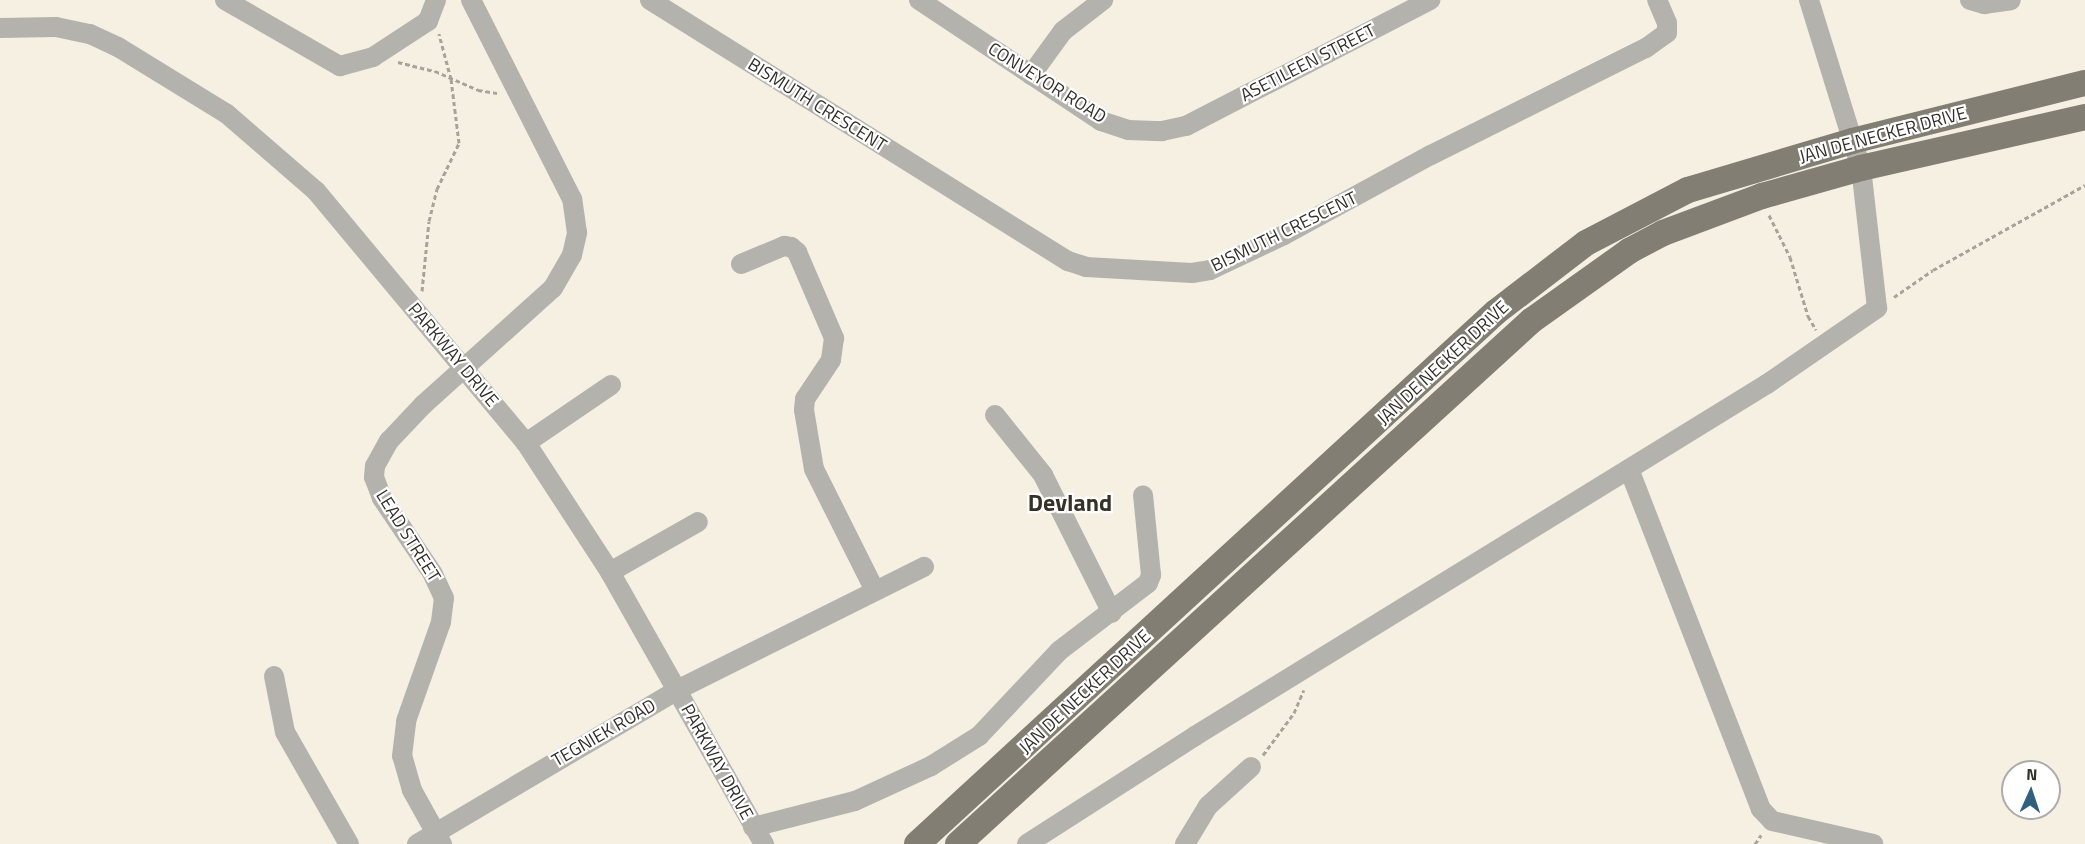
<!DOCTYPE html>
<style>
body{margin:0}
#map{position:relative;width:2085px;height:844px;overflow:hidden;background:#f5f0e2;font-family:"Titillium Web",sans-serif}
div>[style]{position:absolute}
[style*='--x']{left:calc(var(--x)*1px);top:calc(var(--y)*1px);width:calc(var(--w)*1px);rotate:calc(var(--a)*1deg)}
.path>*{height:3px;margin-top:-1.5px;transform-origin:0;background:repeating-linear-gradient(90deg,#a7a398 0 4.5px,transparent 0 7.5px)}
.minor>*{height:20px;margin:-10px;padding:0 10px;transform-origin:10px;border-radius:10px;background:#b4b2ac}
.major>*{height:26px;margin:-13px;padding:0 13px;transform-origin:13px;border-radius:13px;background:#827e74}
span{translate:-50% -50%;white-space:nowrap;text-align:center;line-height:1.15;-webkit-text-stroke:4.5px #fff;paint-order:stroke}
.street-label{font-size:18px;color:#32302a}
.district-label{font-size:24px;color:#353126;font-weight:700}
.north{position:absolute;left:2001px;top:760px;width:60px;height:60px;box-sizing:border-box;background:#fff;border:2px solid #adacaa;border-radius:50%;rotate:3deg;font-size:16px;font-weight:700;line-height:24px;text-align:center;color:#32302a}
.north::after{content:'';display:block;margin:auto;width:21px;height:27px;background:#31607f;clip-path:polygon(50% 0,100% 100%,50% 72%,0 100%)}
</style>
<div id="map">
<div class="path">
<div style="--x:398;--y:62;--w:38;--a:14"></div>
<div style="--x:435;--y:71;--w:47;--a:23.8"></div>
<div style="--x:478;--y:90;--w:20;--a:9"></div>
<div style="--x:1769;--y:215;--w:47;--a:63.4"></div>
<div style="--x:1790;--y:257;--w:62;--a:73"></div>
<div style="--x:1808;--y:316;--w:16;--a:60"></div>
<div style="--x:422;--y:291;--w:70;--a:-84.3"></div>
<div style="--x:429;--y:221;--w:33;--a:-76"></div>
<div style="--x:437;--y:189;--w:51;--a:-64.4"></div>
<div style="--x:459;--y:143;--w:64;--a:-97.1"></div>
<div style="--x:451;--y:79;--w:47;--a:-104.9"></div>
<div style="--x:1894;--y:297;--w:47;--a:-34.7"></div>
<div style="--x:1933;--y:270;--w:174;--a:-29.2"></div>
<div style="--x:1263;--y:755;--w:52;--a:-53.6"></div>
<div style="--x:1294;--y:713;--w:25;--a:-67"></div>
<div style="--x:1755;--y:844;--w:11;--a:-56"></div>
</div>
<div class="minor">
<div style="--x:225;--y:0;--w:133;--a:29.9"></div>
<div style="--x:340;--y:66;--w:34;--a:-15"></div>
<div style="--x:373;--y:57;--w:66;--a:-33.2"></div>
<div style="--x:428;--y:21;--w:22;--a:-69"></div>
<div style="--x:650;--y:0;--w:493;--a:32"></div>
<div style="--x:1068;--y:261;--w:19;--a:18"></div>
<div style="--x:1086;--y:267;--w:106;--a:3.2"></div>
<div style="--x:1192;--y:273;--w:18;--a:-9"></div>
<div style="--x:1210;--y:270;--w:82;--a:-25.3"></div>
<div style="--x:1284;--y:235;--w:167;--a:-28.6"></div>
<div style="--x:1431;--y:155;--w:240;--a:-26.5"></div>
<div style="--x:1646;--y:48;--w:26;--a:-36"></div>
<div style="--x:1667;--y:33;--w:10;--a:-90"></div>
<div style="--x:1667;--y:23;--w:25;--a:-113"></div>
<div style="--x:919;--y:0;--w:219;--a:33.6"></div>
<div style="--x:1101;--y:121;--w:28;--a:18"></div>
<div style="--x:1128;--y:130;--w:34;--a:2"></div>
<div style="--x:1162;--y:131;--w:25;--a:-12"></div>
<div style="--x:1186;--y:126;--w:275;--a:-27.3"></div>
<div style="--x:1970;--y:0;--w:15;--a:16"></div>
<div style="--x:1984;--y:4;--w:27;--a:-8"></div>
<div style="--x:0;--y:28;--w:56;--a:-1"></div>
<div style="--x:56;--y:27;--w:35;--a:12"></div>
<div style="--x:90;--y:34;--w:31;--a:25"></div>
<div style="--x:118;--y:47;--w:128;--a:31.6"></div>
<div style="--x:227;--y:114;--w:118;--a:40.9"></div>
<div style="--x:316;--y:191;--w:328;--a:50.2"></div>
<div style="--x:526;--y:443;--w:154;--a:56.9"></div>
<div style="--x:610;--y:572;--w:313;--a:60.5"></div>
<div style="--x:1031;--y:75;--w:54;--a:-54"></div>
<div style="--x:1063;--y:31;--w:51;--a:-37.8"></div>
<div style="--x:741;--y:264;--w:47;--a:-22.7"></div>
<div style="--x:784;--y:246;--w:7;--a:8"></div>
<div style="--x:791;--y:247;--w:8;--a:40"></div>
<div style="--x:797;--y:252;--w:94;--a:66.7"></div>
<div style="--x:834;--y:338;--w:22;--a:98"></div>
<div style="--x:831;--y:360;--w:47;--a:123.7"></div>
<div style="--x:805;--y:399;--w:11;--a:95"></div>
<div style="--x:804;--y:410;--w:60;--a:80.4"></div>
<div style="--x:814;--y:469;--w:136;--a:63.4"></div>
<div style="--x:995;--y:415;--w:77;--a:51.3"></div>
<div style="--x:1043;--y:475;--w:154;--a:63.4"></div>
<div style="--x:526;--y:443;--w:103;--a:-34.3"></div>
<div style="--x:1629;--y:469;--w:365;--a:68.8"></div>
<div style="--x:1761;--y:809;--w:16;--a:47"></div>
<div style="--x:1772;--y:821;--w:104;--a:12.8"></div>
<div style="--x:610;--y:572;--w:101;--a:-29.6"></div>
<div style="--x:274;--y:676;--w:57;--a:78.9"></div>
<div style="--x:285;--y:732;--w:129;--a:60.3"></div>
<div style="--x:753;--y:827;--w:105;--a:-14.3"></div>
<div style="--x:855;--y:801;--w:84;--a:-24.7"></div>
<div style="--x:931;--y:766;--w:57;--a:-32"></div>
<div style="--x:979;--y:736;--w:117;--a:-46.7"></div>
<div style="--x:1059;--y:651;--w:112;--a:-37.4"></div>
<div style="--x:1148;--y:583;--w:9;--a:-69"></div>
<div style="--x:1151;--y:575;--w:80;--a:-95.7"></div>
<div style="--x:417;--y:844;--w:302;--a:-30.6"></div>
<div style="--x:677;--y:690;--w:276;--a:-26.5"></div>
<div style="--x:442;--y:844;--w:62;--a:-119.1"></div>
<div style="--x:412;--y:790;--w:35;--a:-106"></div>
<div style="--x:402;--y:756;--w:35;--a:-83"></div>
<div style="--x:406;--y:721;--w:105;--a:-70.5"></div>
<div style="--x:441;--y:622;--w:24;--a:-83"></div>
<div style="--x:444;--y:598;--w:26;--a:-115"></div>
<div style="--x:433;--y:574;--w:92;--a:-123.9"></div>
<div style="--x:382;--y:498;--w:22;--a:-111"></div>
<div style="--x:374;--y:477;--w:11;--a:-85"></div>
<div style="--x:375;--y:466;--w:29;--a:-61"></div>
<div style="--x:389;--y:441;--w:50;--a:-46.6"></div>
<div style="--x:423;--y:405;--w:175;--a:-42"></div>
<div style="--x:553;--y:288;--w:38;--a:-60"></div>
<div style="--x:572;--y:255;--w:23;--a:-77"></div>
<div style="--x:577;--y:233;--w:34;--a:-98"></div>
<div style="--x:572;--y:199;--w:223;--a:-116.9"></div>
<div style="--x:1027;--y:844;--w:200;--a:-32.7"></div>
<div style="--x:1195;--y:736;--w:672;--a:-31.61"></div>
<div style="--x:1767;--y:384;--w:134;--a:-34.6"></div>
<div style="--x:1877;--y:308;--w:141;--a:-96.5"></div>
<div style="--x:1861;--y:168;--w:176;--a:-107.2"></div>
<div style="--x:1185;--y:844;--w:44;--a:-58.8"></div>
<div style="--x:1208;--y:806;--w:58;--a:-42.2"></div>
</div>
<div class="major">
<div style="--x:917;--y:844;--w:786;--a:-42.58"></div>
<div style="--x:1496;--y:312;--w:113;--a:-37.5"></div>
<div style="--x:1586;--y:243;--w:115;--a:-27.5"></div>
<div style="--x:1688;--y:190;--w:171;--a:-16.6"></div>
<div style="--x:1852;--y:141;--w:240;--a:-14"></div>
<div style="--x:958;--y:844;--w:776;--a:-42.39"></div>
<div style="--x:1531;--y:321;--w:120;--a:-35.5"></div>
<div style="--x:1629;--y:251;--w:38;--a:-28"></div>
<div style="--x:1663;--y:233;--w:106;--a:-20.5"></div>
<div style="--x:1762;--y:196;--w:103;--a:-15.8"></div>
<div style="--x:1861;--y:168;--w:230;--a:-12.8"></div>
</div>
<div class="street-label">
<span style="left:1308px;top:63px;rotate:-27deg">ASETILEEN STREET</span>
<span style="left:1047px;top:83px;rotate:32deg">CONVEYOR ROAD</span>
<span style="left:817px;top:105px;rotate:32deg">BISMUTH CRESCENT</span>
<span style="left:1883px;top:135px;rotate:-15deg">JAN DE NECKER DRIVE</span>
<span style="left:1284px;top:232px;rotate:-26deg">BISMUTH CRESCENT</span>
<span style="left:453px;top:355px;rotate:50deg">PARKWAY DRIVE</span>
<span style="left:1443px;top:363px;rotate:-43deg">JAN DE NECKER DRIVE</span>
<span style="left:408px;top:536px;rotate:58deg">LEAD STREET</span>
<span style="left:1085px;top:692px;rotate:-43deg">JAN DE NECKER DRIVE</span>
<span style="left:604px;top:733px;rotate:-30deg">TEGNIEK ROAD</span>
<span style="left:717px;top:762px;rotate:61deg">PARKWAY DRIVE</span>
</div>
<div class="district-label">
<span style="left:1070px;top:503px">Devland</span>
</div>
<div class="north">N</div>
</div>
